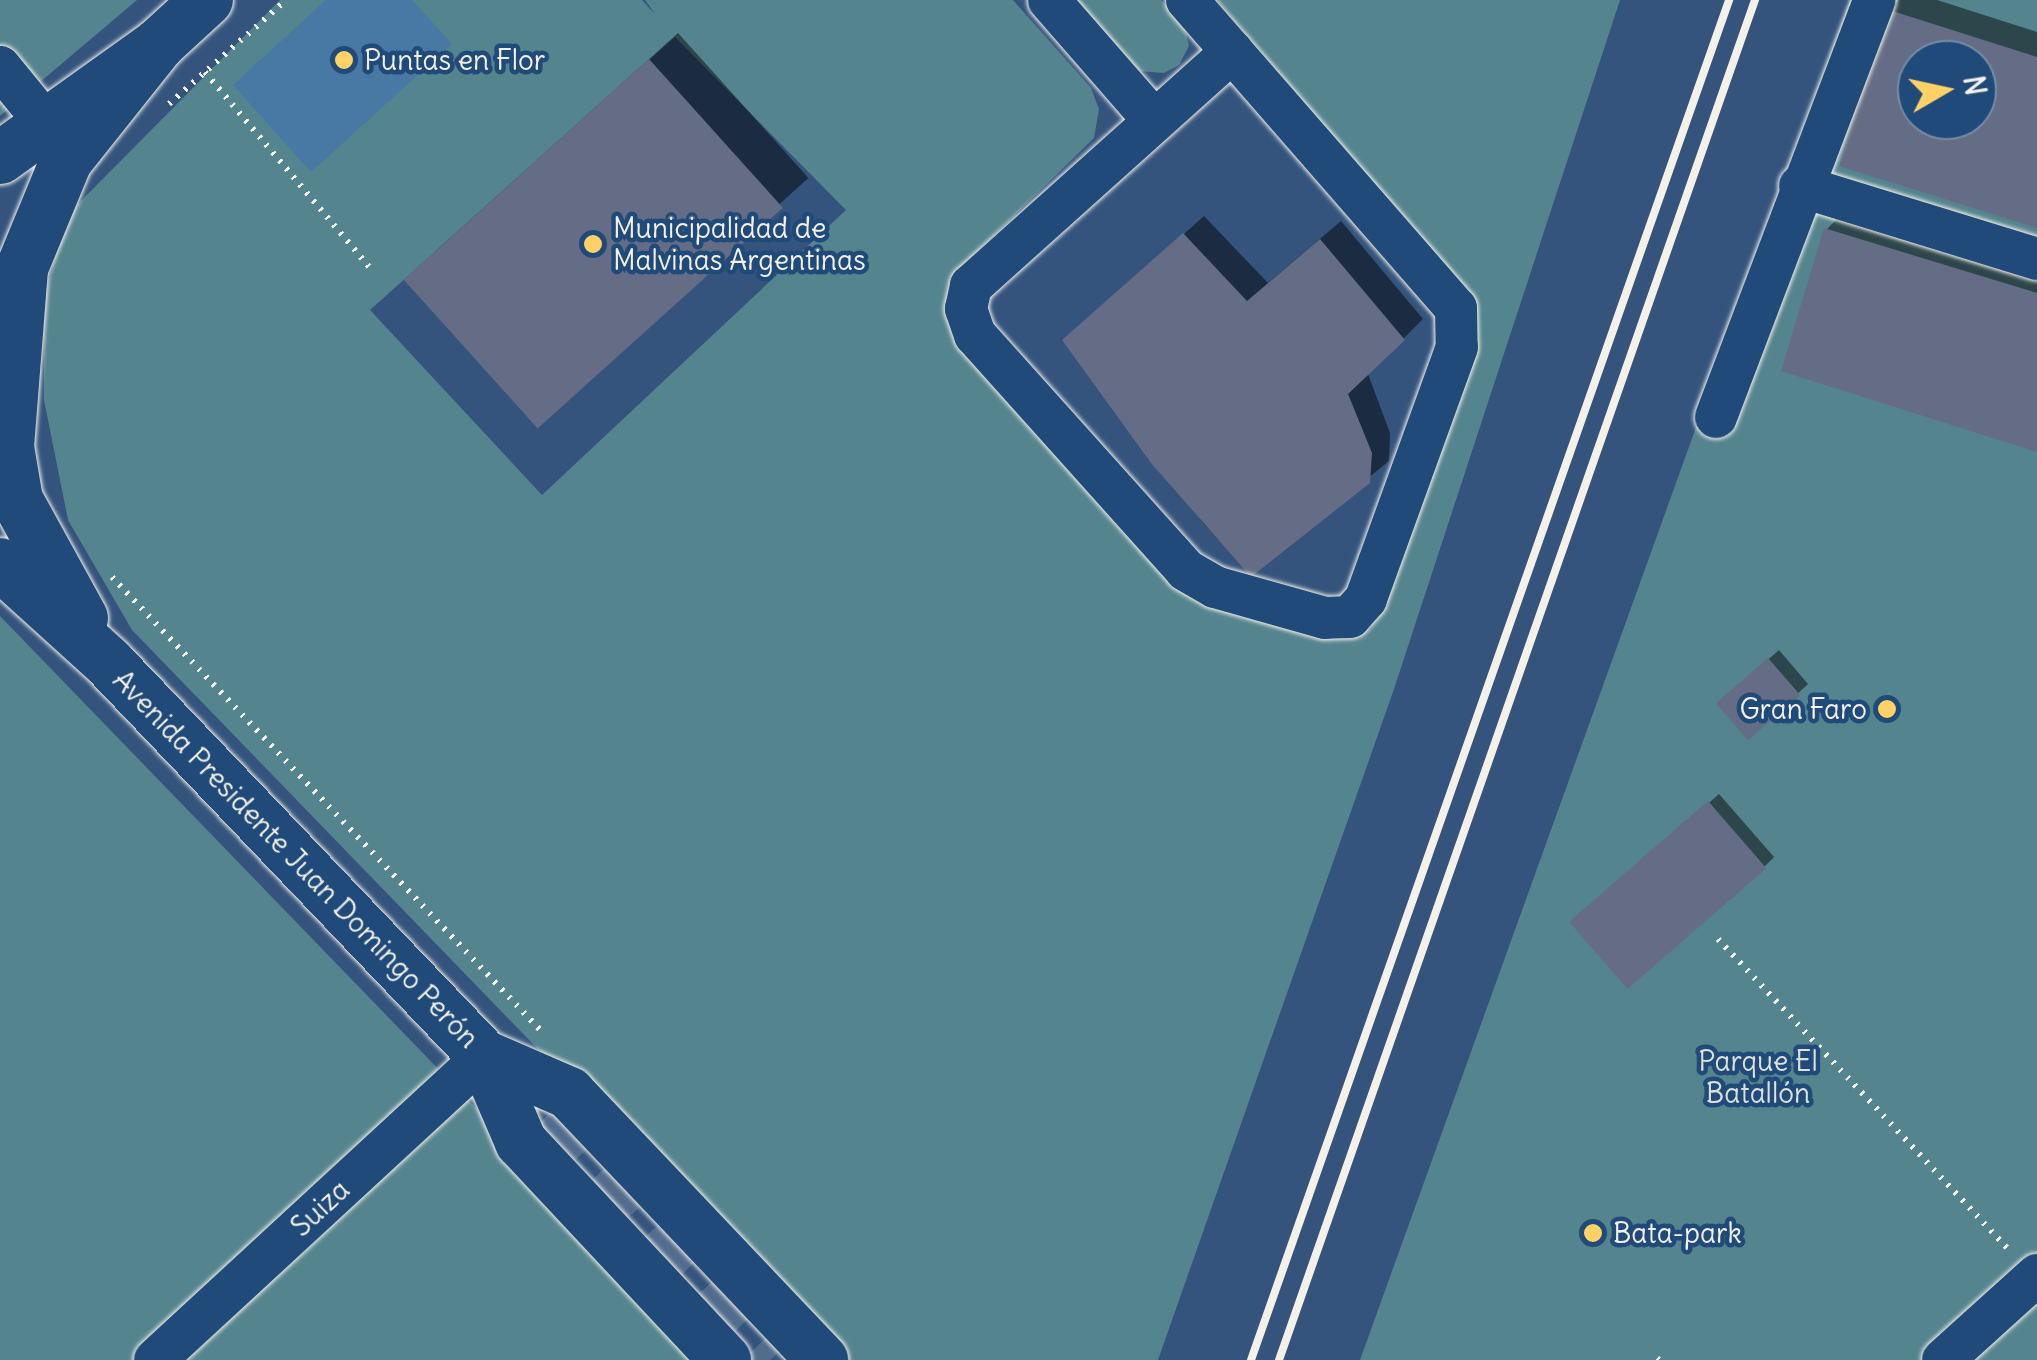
<!DOCTYPE html>
<meta charset="utf-8">
<style>
body{margin:0}
#map{position:relative;width:2037px;height:1360px;overflow:hidden;background:#34547d;font-family:Delius,sans-serif}
div>[style]{position:absolute}
[style*='--x']{left:calc(var(--x)*1px);top:calc(var(--y)*1px);width:calc(var(--w)*1px);rotate:calc(var(--a)*1deg)}
.green>*{inset:0;background:#54848e}
.water>*{inset:0;background:#4779a4}
.shadow>*{inset:0;background:#0007;transform-origin:0 0}
.building>*{inset:0;background:#646d85;transform-origin:0 0}
.major-tunnel>*{height:52px;margin-top:-26px;transform-origin:0;background:repeating-linear-gradient(90deg,#516c8d 0 52px,transparent 0 78px)}
.path>*{height:6px;margin-top:-3px;transform-origin:0;background:repeating-linear-gradient(90deg,#f4f1e8 0 2.5px,transparent 0 10.5px)}
.roads{filter:drop-shadow(0 0 2px #f4f1e8) drop-shadow(0 0 2px #f4f1e8)}
.minor>*{height:42px;margin:-21px;padding:0 21px;transform-origin:21px;border-radius:21px;background:#1f4a7a}
.major>*{height:52px;margin:-26px;padding:0 26px;transform-origin:26px;border-radius:26px;background:#1f4a7a}
.rail>*{height:8px;margin:-4px;padding:0 4px;transform-origin:4px;border-radius:4px;background:#f4f1e8}
.dots>*{width:28px;height:28px;translate:-50% -50%;box-sizing:border-box;border:5px solid #1f4a7a;border-radius:50%}
span{translate:-50% -50%;white-space:nowrap;text-align:center;line-height:1.15;-webkit-text-stroke:9px #1f4a7a;paint-order:stroke}
.poi-label{font-size:28px;color:#f4f1e8}
.left{translate:0 -50%;text-align:left}
.right{translate:-100% -50%;text-align:right}
.street-label{font-size:28px;color:#f4f1e8}
.park-label{font-size:28px;color:#dce1da}
.north{position:absolute;left:1897px;top:40px;width:100px;height:100px;box-sizing:border-box;background:#1f4a7a;border:2px solid #748da6;border-radius:50%;rotate:81deg;font-size:28px;font-weight:700;line-height:40px;text-align:center;color:#f4f1e8}
.north::after{content:'';display:block;margin:auto;width:35px;height:45px;background:#ffd166;clip-path:polygon(50% 0,100% 100%,50% 72%,0 100%)}
</style>
<div id="map">
<div class="green">
<div style="clip-path:polygon(0 0,137px 0,0 116px)"></div>
<div style="clip-path:polygon(evenodd,280px 0,642px 0,655px 14px,645px 0,1013px 0,1091px 88px,1099px 109px,1094px 138px,950px 278px,946px 310px,1261px 618px,1331px 639px,1371px 629px,1475px 301px,1217px 0,1620px 0,1394px 689px,1158px 1360px,839px 1360px,132px 630px,68px 520px,44px 400px,44px 298px,67px 215px,280px 0,675px 37px,846px 210px,542px 495px,370px 310px,675px 37px)"></div>
<div style="clip-path:polygon(1076px 0,1161px 0,1184px 25px,1189px 46px,1179px 65px,1164px 73px,1138px 71px)"></div>
<div style="clip-path:polygon(evenodd,1850px 0,2037px 0,2037px 1360px,1360px 1360px,1850px 0,1917px 60px,1977px 60px,1977px 120px,1917px 120px,1917px 60px)"></div>
<div style="clip-path:polygon(0 616px,568px 1203px,701px 1360px,0 1360px)"></div>
</div>
<div class="water">
<div style="clip-path:polygon(326px 0,412px 0,452px 44px,311px 172px,233px 85px)"></div>
</div>
<div class="shadow">
<div style="clip-path:polygon(evenodd,1899px 0,1937px 0,2037px 32px,2037px 225px,1842px 164px,1889px 11px,1899px 0,1917px 60px,1977px 60px,1977px 120px,1917px 120px,1917px 60px)"></div>
<div style="left:678px;top:33px;width:195px;height:327px;rotate:48deg"></div>
<div style="clip-path:polygon(1846px 210px,2037px 268px,2037px 450px,1827px 229px)"></div>
<div style="clip-path:polygon(1204px 216px,1268px 283px,1341px 221px,1423px 319px,1368px 374px,1390px 433px,1389px 461px,1251px 574px,1204px 524px,1066px 340px)"></div>
<div style="clip-path:polygon(1779px 650px,1808px 684px,1750px 738px,1729px 694px)"></div>
<div style="clip-path:polygon(1719px 794px,1774px 857px,1765px 866px,1584px 914px)"></div>
</div>
<div class="building">
<div style="clip-path:polygon(evenodd,1886px 9px,2037px 57px,2037px 228px,1839px 166px,1886px 9px,1917px 60px,1977px 60px,1977px 120px,1917px 120px,1917px 60px)"></div>
<div style="left:649px;top:59px;width:200px;height:330px;rotate:48deg"></div>
<div style="clip-path:polygon(1824px 228px,2037px 293px,2037px 452px,1781px 371px)"></div>
<div style="clip-path:polygon(1183px 233px,1247px 301px,1320px 239px,1405px 340px,1348px 394px,1372px 453px,1370px 483px,1251px 577px,1151px 463px,1062px 340px)"></div>
<div style="left:1768px;top:658px;width:49px;height:69px;rotate:49deg"></div>
<div style="left:1708px;top:801px;width:89px;height:184px;rotate:49deg"></div>
</div>
<div class="major-tunnel">
<div style="--x:490;--y:1062;--w:409;--a:46.8"></div>
</div>
<div class="path">
<div style="--x:205;--y:72;--w:256;--a:49.9"></div>
<div style="--x:169;--y:104;--w:157;--a:-41.6"></div>
<div style="--x:112;--y:577;--w:627;--a:46.61"></div>
<div style="--x:1718;--y:939;--w:426;--a:46.9"></div>
<div style="--x:1657;--y:1358;--w:3;--a:45"></div>
</div>
<div class="roads">
<div class="minor">
<div style="--x:1049;--y:0;--w:157;--a:48.9"></div>
<div style="--x:1187;--y:0;--w:409;--a:48.9"></div>
<div style="--x:1456;--y:308;--w:39;--a:89"></div>
<div style="--x:1457;--y:347;--w:268;--a:109.9"></div>
<div style="--x:1366;--y:599;--w:24;--a:132"></div>
<div style="--x:1350;--y:617;--w:25;--a:178"></div>
<div style="--x:1325;--y:618;--w:114;--a:-164.3"></div>
<div style="--x:1215;--y:587;--w:34;--a:-150"></div>
<div style="--x:1186;--y:570;--w:316;--a:-131.9"></div>
<div style="--x:975;--y:335;--w:28;--a:-109"></div>
<div style="--x:966;--y:309;--w:24;--a:-78"></div>
<div style="--x:971;--y:286;--w:351;--a:-41.9"></div>
<div style="--x:0;--y:67;--w:70;--a:50.8"></div>
<div style="--x:1800;--y:186;--w:248;--a:17.1"></div>
<div style="--x:1716;--y:417;--w:446;--a:-69.2"></div>
<div style="--x:155;--y:1360;--w:448;--a:-42.7"></div>
<div style="--x:1943;--y:1360;--w:127;--a:-42.1"></div>
</div>
<div class="major">
<div style="--x:0;--y:158;--w:196;--a:-35.6"></div>
<div style="--x:159;--y:44;--w:65;--a:-42.5"></div>
<div style="--x:0;--y:564;--w:146;--a:42.2"></div>
<div style="--x:108;--y:662;--w:545;--a:46.34"></div>
<div style="--x:484;--y:1056;--w:94;--a:66.7"></div>
<div style="--x:521;--y:1142;--w:299;--a:46.9"></div>
<div style="--x:82;--y:618;--w:135;--a:-118.8"></div>
<div style="--x:17;--y:500;--w:54;--a:-99.6"></div>
<div style="--x:8;--y:447;--w:180;--a:-85.5"></div>
<div style="--x:22;--y:268;--w:116;--a:-67.6"></div>
<div style="--x:66;--y:161;--w:149;--a:-51.5"></div>
<div style="--x:484;--y:1056;--w:93;--a:23.5"></div>
<div style="--x:569;--y:1093;--w:368;--a:46.5"></div>
</div>
</div>
<div class="rail">
<div style="--x:1251;--y:1360;--w:1442;--a:-70.63"></div>
<div style="--x:1279;--y:1360;--w:1441;--a:-70.71"></div>
</div>
<div class="dots">
<div style="left:344px;top:60px;background:#ffd166"></div>
<div style="left:593px;top:244px;background:#ffd166"></div>
<div style="left:1887px;top:709px;background:#ffd166"></div>
<div style="left:1593px;top:1233px;background:#ffd166"></div>
</div>
<div class="poi-label">
<span class="left" style="left:364px;top:60px">Puntas en Flor</span>
<span class="left" style="left:613px;top:244px">Municipalidad de<br>Malvinas Argentinas</span>
<span class="right" style="left:1867px;top:709px">Gran Faro</span>
<span class="left" style="left:1613px;top:1233px">Bata-park</span>
</div>
<div class="street-label">
<span style="left:296px;top:859px;rotate:46deg">Avenida Presidente Juan Domingo Perón</span>
<span style="left:320px;top:1208px;rotate:-43deg">Suiza</span>
</div>
<div class="park-label">
<span style="left:1758px;top:1077px">Parque El<br>Batallón</span>
</div>
<div class="north">N</div>
</div>
